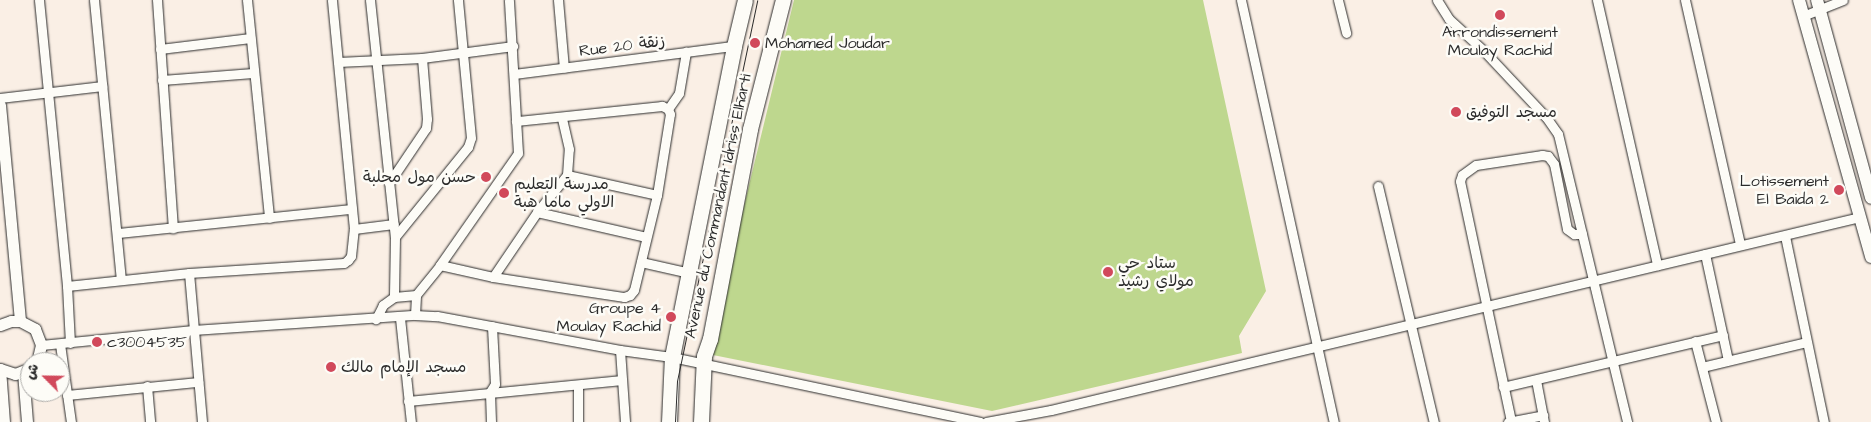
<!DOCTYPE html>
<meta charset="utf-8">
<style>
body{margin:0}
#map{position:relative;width:1871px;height:422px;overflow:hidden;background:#faefe5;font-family:"Architects Daughter","Playpen Sans Arabic",sans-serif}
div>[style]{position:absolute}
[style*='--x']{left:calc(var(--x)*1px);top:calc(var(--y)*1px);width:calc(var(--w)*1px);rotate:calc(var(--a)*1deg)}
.green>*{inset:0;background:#bed78e}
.roads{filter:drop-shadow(0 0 1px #2b2b2b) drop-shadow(0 0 1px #2b2b2b)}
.minor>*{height:9px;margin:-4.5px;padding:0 4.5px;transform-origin:4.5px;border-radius:4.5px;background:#fdfcf7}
.tertiary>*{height:11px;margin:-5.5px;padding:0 5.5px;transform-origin:5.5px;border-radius:5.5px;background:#fdfcf7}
.secondary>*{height:12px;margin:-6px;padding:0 6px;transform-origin:6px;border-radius:6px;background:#fdfcf7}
.primary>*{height:15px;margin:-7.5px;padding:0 7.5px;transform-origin:7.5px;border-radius:7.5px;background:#fdfcf7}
.tram>*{height:1px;margin:-0.5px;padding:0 0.5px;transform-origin:0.5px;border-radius:0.5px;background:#2b2b2b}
.dots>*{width:14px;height:14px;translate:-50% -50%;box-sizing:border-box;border:2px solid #fdfcf7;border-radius:50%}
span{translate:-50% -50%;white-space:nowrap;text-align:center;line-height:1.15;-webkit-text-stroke:5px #fdfcf7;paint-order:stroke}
.poi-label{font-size:16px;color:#2b2b2b}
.left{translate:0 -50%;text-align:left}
.right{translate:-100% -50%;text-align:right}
.street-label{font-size:16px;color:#2b2b2b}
.north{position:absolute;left:20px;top:352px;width:50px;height:50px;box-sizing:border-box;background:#fdfcf7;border:1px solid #a9a8a5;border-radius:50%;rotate:293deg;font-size:14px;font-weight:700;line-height:20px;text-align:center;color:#2b2b2b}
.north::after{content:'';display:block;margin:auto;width:18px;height:22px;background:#d1495b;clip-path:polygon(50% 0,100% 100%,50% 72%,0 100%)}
</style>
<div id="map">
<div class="green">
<div style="clip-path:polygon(794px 0,1203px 0,1266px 291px,1239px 336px,1242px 353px,992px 411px,708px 354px)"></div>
</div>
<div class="roads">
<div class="minor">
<div style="--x:39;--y:0;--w:287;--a:84.4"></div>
<div style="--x:67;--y:286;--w:57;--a:87"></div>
<div style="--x:94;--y:0;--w:281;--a:84.5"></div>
<div style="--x:157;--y:0;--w:229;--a:86"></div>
<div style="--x:247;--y:0;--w:219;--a:84.2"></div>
<div style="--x:370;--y:0;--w:238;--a:84"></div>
<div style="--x:395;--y:237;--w:60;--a:91"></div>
<div style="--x:394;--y:297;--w:14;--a:144"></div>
<div style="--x:383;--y:305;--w:16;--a:117"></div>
<div style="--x:558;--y:0;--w:68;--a:85"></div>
<div style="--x:1241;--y:0;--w:432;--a:77.6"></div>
<div style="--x:1338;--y:0;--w:34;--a:76"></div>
<div style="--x:1437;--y:0;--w:22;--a:58"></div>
<div style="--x:1449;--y:19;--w:46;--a:42.4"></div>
<div style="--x:1483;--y:50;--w:92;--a:46.8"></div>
<div style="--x:1546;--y:117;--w:21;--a:55"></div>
<div style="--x:1558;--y:134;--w:296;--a:76.5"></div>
<div style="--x:1597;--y:0;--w:272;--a:77.2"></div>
<div style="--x:1685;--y:0;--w:251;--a:77.3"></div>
<div style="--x:1803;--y:16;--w:43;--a:-21.8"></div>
<div style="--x:160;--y:49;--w:91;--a:-7"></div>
<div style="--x:338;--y:62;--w:84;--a:-2.7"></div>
<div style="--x:422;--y:58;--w:92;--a:-7.5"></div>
<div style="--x:514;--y:74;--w:222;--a:-7.3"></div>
<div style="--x:162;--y:80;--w:91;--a:-4.4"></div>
<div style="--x:0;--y:98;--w:103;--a:-6.7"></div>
<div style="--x:668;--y:109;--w:19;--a:-55"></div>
<div style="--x:679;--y:93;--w:42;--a:-80.3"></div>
<div style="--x:567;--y:175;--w:92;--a:12.5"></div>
<div style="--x:389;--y:183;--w:66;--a:-56.1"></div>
<div style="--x:426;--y:128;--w:9;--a:-84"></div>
<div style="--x:427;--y:119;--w:61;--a:-94.7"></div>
<div style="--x:1378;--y:186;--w:243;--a:76.7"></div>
<div style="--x:537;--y:212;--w:112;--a:12.9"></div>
<div style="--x:354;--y:229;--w:40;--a:-7.1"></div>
<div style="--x:118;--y:233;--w:235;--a:-5.9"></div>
<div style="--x:1785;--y:236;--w:190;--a:78.2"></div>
<div style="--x:395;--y:237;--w:116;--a:-51"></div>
<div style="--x:468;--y:147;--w:9;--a:-72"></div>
<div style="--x:471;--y:138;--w:139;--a:-95.4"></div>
<div style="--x:1705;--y:254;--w:108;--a:77.8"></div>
<div style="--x:641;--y:262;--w:50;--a:12.7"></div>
<div style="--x:440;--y:265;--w:54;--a:12.8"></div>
<div style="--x:493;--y:277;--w:133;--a:8.7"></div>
<div style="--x:624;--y:297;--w:6;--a:-18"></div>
<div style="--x:630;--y:295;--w:6;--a:-51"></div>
<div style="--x:634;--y:290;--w:98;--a:-76.4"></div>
<div style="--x:657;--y:195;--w:82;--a:-80.9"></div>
<div style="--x:670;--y:114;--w:5;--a:-112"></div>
<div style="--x:668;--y:109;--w:7;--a:-153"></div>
<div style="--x:662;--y:106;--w:147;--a:174.1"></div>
<div style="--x:189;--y:273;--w:150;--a:85"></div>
<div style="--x:493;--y:277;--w:78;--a:-55.9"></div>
<div style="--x:537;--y:212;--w:48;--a:-51"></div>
<div style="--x:567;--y:175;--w:26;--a:-86"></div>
<div style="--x:569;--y:149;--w:32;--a:-103"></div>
<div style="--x:67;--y:286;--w:123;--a:-6.1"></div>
<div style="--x:189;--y:273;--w:155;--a:-3.7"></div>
<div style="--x:344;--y:263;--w:5;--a:-37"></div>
<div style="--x:348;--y:260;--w:5;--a:-53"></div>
<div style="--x:351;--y:256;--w:27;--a:-84"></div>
<div style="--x:354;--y:229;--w:230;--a:-95.5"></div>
<div style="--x:394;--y:297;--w:22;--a:-5"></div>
<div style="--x:415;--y:315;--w:20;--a:-87"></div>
<div style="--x:416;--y:295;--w:38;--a:-51"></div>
<div style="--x:440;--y:265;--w:136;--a:-55.1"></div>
<div style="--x:518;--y:153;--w:153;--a:-93.4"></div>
<div style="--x:400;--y:318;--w:105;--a:84"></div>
<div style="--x:1695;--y:341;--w:84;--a:75.5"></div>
<div style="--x:60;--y:344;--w:79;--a:82"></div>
<div style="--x:41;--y:345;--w:153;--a:-5.6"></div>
<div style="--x:193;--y:330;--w:223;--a:-3.9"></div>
<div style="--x:415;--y:315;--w:22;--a:3"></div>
<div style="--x:437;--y:316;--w:186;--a:10.5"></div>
<div style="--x:620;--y:350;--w:52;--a:7.7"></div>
<div style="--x:672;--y:357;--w:315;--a:11.9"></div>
<div style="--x:620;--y:350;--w:72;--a:86"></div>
<div style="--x:1702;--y:367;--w:107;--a:-13.5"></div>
<div style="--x:1536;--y:380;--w:43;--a:79.2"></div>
<div style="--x:578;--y:385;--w:37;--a:90"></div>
<div style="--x:147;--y:386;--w:36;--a:85"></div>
<div style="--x:1503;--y:387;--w:226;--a:-13.3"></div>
<div style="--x:67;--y:395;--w:132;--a:-5.7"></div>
<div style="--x:408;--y:401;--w:215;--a:-5.6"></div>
<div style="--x:1511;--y:421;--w:245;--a:-102"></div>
<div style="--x:1460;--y:181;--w:6;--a:-72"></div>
<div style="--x:1462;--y:175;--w:17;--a:-36"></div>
<div style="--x:1476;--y:165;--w:67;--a:-8.6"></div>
<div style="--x:1542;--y:155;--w:6;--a:9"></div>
<div style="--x:1548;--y:156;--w:10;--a:53"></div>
<div style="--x:1554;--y:164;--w:66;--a:78.7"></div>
<div style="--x:1567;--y:229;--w:9;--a:36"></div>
<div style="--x:1574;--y:234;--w:8;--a:0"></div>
<div style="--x:491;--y:422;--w:30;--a:-92"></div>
<div style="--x:490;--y:392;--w:9;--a:-58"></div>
<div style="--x:495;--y:384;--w:58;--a:-93"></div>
<div style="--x:986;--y:422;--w:66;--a:-10.5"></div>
<div style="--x:1051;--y:410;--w:832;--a:-13.42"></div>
<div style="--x:1508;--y:422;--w:36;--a:-11"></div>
</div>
<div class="tertiary">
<div style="--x:0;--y:105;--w:217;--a:84.7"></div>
<div style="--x:0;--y:325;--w:12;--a:-20"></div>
<div style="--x:11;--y:321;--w:9;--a:0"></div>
<div style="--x:20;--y:321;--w:17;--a:28"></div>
<div style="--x:35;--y:329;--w:17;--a:69"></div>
<div style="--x:41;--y:345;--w:17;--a:103"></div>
<div style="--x:0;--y:369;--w:53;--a:85.7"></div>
<div style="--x:0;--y:369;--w:16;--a:18"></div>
<div style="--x:15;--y:374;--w:16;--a:-22"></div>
<div style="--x:23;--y:372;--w:50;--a:85.4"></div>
</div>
<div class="secondary">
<div style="--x:1799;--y:0;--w:267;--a:74.3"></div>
<div style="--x:1817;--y:0;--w:205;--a:74.7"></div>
</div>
<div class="primary">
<div style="--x:669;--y:422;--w:65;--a:-87.4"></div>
<div style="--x:672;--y:357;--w:317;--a:-78.7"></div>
<div style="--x:734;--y:46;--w:47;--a:-76.6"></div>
<div style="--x:701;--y:422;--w:66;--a:-87.4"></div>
<div style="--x:704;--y:356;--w:18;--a:-71"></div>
<div style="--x:710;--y:339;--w:214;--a:-79.2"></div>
<div style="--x:750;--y:129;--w:133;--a:-75.7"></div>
</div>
</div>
<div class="tram">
<div style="--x:675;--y:422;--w:41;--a:-87.2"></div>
<div style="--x:677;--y:381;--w:389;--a:-78.1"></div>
</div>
<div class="dots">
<div style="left:1500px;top:15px;background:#d1495b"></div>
<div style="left:755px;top:43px;background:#d1495b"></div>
<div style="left:1456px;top:112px;background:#d1495b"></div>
<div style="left:486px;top:177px;background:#d1495b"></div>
<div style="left:1839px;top:190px;background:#d1495b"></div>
<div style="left:504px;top:193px;background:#d1495b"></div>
<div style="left:1108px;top:272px;background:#d1495b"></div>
<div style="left:671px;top:317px;background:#d1495b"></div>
<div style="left:97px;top:342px;background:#d1495b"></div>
<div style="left:331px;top:367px;background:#d1495b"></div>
</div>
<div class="poi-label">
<span style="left:1500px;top:41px">Arrondissement<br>Moulay Rachid</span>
<span class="left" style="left:765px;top:43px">Mohamed Joudar</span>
<span class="left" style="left:1466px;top:112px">مسجد التوفيق</span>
<span class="right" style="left:476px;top:177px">حسن مول محلبة</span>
<span class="right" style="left:1829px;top:190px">Lotissement<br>El Baida 2</span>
<span class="left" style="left:514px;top:193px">مدرسة التعليم<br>الاولي ماما هبة</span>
<span class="left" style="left:1118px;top:272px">ستاد حي<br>مولاي رشيد</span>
<span class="right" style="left:661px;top:317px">Groupe 4<br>Moulay Rachid</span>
<span class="left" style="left:107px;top:342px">c3004535</span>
<span class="left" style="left:341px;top:367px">مسجد الإمام مالك</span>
</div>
<div class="street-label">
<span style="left:622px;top:46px;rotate:-7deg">Rue 20 زنقة</span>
<span style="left:718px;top:206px;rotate:-78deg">Avenue du Commandant Idriss Elharti</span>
</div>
<div class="north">ش</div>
</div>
